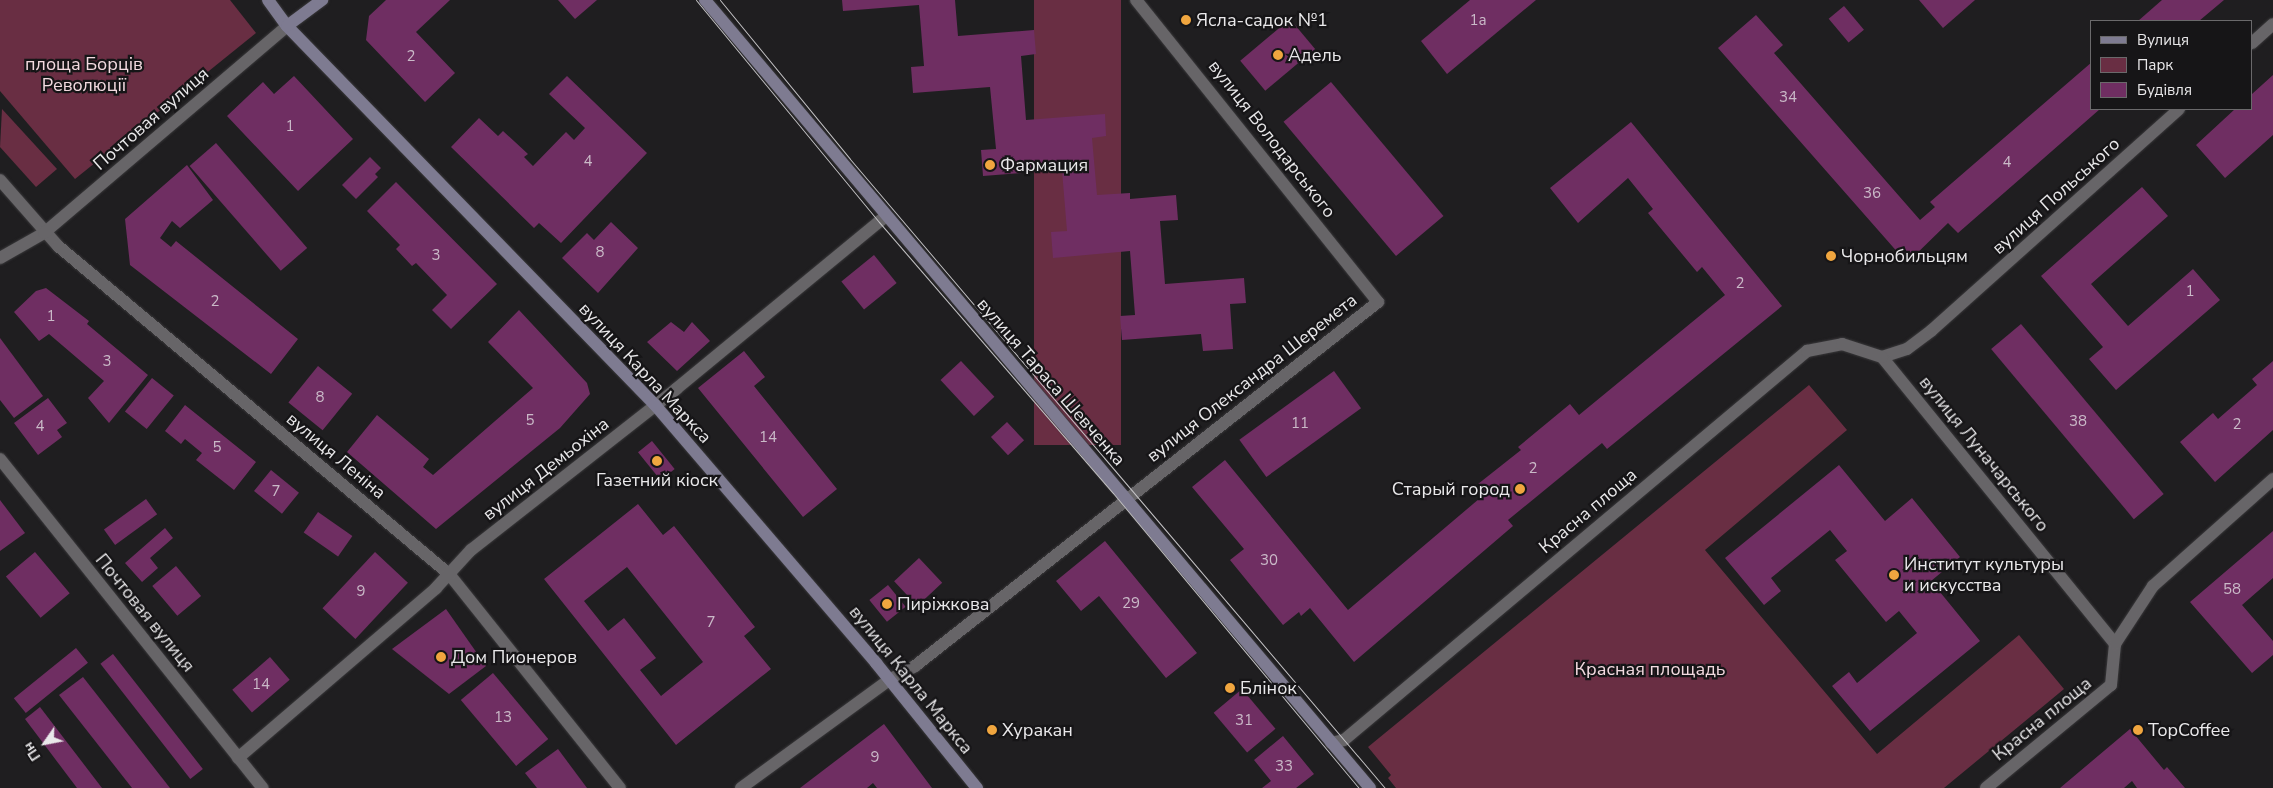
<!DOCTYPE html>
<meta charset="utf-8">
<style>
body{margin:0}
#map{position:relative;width:2273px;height:788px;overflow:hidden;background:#1f1e20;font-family:"Nunito Sans",sans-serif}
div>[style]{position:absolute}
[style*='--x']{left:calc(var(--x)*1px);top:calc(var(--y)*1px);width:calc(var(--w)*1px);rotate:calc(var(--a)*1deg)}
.green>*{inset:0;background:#692e43;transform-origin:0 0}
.building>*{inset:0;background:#6f2e62;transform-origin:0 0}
.roads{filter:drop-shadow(0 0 1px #3a393b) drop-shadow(0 0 1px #3a393b)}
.street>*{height:12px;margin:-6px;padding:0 6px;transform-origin:6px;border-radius:6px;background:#676568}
.secondary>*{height:12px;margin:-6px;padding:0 6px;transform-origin:6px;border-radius:6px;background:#7e7b91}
.tram>*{height:1px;margin:-0.5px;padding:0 0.5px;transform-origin:0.5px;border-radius:0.5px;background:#c3c2c4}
.dots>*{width:14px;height:14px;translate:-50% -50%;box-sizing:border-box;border:2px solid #161517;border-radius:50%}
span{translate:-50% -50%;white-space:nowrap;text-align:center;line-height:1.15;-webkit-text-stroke:4.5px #161517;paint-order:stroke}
.number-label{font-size:15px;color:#cabac8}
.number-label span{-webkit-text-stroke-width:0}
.poi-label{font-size:18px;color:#e9e8ea}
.left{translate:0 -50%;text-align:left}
.right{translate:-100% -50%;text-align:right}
.park-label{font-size:18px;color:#f3dae0}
.street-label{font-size:18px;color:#e9e8ea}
.legend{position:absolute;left:2090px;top:20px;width:162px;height:90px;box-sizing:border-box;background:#161517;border:1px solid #6a696b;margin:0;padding:6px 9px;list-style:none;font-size:15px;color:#e9e8ea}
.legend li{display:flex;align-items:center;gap:10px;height:25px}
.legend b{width:25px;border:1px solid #6a696b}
.north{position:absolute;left:20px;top:718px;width:50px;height:50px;-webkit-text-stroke:4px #161517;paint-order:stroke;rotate:237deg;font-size:14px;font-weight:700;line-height:20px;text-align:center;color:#e9e8ea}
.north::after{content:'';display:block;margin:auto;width:18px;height:22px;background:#e9e8ea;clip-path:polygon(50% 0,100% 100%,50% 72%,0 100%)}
</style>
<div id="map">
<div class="green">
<div style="clip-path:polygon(0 0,230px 0,256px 33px,75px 179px,0 91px)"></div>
<div style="left:1034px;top:0;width:87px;height:445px"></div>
<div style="clip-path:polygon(2px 109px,57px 169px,36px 187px,0 147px)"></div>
<div style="clip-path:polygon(1809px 385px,1847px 430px,1705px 550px,1877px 754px,2019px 635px,2064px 689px,1944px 788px,1396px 788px,1388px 778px,1391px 775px,1368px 747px)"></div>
</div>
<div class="building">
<div style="clip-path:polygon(386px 0,450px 0,416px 32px,455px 73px,425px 102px,366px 40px,369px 16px)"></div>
<div style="clip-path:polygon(558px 0,597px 0,575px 19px)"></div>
<div style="clip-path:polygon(842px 0,955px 0,958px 36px,1034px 30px,1036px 54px,1021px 56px,1026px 120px,1105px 114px,1106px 136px,1092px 138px,1097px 195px,1130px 193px,1130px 199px,1176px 195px,1178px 220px,1160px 221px,1165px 284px,1244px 278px,1246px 303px,1230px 304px,1233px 349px,1203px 351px,1201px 334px,1122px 340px,1120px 316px,1135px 315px,1130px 251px,1053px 258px,1051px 232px,1067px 231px,1062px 170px,983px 176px,981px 150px,996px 149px,990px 87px,913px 93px,911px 67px,924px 66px,919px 5px,843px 11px)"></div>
<div style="clip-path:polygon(1470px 0,1536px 0,1447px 74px,1421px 41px)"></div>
<div style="clip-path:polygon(1919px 0,1975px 0,1943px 28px)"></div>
<div style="clip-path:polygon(2162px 0,2224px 0,2199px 21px,2138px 21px)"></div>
<div style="left:1844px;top:6px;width:31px;height:20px;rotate:50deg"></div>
<div style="clip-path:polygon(1756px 15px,1783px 45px,1774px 53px,1920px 220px,1935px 207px,1930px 202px,2092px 62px,2092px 109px,2100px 109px,1958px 233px,1948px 223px,1907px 263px,1718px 48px)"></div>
<div style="left:1290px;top:19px;width:39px;height:65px;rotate:50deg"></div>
<div style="clip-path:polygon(2273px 75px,2273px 135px,2225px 178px,2196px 145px,2235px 109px,2252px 109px,2252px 94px)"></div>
<div style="clip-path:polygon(294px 76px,353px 139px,298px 191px,227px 116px,263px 82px,274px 94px)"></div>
<div style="clip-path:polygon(567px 76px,647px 153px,561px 243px,539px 223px,534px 228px,451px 147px,479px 118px,498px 136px,503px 131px,528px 154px,524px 157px,533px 166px,566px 132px,574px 140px,585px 128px,549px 94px)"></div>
<div style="left:1331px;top:82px;width:175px;height:62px;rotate:50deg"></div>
<div style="clip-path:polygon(1631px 122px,1782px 306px,1607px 449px,1602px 443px,1508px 520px,1513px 526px,1354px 662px,1310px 608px,1301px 616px,1299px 612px,1283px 625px,1230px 560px,1244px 549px,1192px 487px,1225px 460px,1348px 610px,1486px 493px,1478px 484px,1521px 450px,1518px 447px,1570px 404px,1579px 415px,1725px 295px,1702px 267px,1697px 272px,1648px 213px,1653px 209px,1628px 178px,1578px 223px,1550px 188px)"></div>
<div style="left:216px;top:143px;width:139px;height:35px;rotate:49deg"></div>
<div style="clip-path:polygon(370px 157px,381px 168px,375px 174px,378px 177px,356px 199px,342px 185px)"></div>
<div style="clip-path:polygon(187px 165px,213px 200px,180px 228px,172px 221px,160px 238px,171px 247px,176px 241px,298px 339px,271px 374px,130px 265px,125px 219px)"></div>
<div style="clip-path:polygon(396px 182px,497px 284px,451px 329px,432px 310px,447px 295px,416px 263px,412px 266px,396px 249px,400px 245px,367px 211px)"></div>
<div style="clip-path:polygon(2142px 187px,2168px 216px,2091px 284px,2128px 326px,2193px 269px,2220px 300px,2116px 390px,2089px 359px,2103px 347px,2041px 276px)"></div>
<div style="clip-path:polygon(611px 222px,638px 248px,598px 293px,562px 258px,587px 233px,594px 240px)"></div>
<div style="left:874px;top:255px;width:36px;height:42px;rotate:51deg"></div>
<div style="clip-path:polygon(46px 288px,89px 321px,87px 324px,148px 375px,109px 423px,88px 398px,104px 381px,49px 334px,39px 341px,14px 312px,36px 291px)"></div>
<div style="clip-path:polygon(519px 310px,587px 383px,590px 394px,560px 428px,436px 529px,347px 452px,377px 415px,429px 459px,423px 467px,433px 475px,533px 388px,488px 342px)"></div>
<div style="clip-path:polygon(671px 322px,684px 332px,692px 322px,710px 341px,677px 371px,647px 342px)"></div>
<div style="left:2021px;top:324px;width:222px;height:39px;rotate:50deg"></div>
<div style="clip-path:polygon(0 338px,43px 396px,14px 418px,0 400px)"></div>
<div style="clip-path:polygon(744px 351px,765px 377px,754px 386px,837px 489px,803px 517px,698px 388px)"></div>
<div style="left:961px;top:361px;width:49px;height:28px;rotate:47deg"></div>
<div style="clip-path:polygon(2273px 361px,2273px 430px,2215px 482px,2180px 442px,2213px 413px,2218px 419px,2257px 385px,2252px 379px)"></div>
<div style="left:318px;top:366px;width:44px;height:47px;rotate:39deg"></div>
<div style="left:1334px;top:371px;width:46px;height:117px;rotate:54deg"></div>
<div style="left:152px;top:378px;width:28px;height:43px;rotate:39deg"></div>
<div style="clip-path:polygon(48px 398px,67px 423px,57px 430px,62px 437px,38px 455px,14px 423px)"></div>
<div style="clip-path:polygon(185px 405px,256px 462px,234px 490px,196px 460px,202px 453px,185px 439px,181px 444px,165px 431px)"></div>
<div style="left:1007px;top:422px;width:25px;height:22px;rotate:47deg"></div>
<div style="left:652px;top:441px;width:36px;height:18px;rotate:51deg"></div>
<div style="clip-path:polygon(1839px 465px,1885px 521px,1912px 498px,1960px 557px,1931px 581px,1980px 641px,1870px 731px,1832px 686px,1849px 672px,1857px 683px,1917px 633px,1899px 611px,1886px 622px,1835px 560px,1847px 551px,1830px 530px,1771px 578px,1781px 591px,1764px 605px,1725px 558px)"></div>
<div style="left:271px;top:470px;width:36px;height:27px;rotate:39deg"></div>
<div style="left:146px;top:499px;width:19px;height:52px;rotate:54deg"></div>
<div style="clip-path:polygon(0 500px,25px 533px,0 551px)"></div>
<div style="clip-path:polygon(evenodd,638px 504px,663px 535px,674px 526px,755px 627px,744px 636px,771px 669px,676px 745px,544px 579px,638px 504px,627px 567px,703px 662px,661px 696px,640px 670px,656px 658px,624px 618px,608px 631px,584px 601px,627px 567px)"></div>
<div style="left:318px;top:512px;width:42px;height:25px;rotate:35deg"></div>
<div style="clip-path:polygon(165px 528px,173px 538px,150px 558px,158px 568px,142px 582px,125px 563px)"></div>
<div style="clip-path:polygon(2273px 531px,2273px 578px,2242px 605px,2273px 641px,2273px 655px,2252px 673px,2190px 602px)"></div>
<div style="clip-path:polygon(1105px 541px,1197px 653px,1166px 678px,1099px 596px,1081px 611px,1056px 581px)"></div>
<div style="left:35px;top:552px;width:54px;height:38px;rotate:50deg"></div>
<div style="left:375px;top:552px;width:45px;height:77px;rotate:43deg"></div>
<div style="left:919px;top:558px;width:34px;height:34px;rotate:47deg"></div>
<div style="left:176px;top:566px;width:39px;height:31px;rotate:50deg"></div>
<div style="left:888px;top:585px;width:28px;height:24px;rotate:51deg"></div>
<div style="clip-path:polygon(446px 609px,486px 666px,449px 694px,392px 649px)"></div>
<div style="left:76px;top:648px;width:19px;height:80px;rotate:51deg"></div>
<div style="left:113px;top:654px;width:146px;height:16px;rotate:52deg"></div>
<div style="left:270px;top:657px;width:30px;height:50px;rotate:49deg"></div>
<div style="left:493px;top:673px;width:86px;height:42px;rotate:50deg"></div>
<div style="clip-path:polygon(83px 677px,170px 788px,132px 788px,59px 695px)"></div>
<div style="left:1242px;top:689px;width:52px;height:37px;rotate:50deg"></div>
<div style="clip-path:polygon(40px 707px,102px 788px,77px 788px,25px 719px)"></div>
<div style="clip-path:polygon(884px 724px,932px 788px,877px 788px,873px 783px,867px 788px,800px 788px)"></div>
<div style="clip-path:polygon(2130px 729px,2164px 770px,2167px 767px,2185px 788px,2137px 788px,2132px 781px,2124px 788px,2060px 788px)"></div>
<div style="clip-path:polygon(1283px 736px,1314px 774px,1296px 788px,1262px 788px,1271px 781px,1254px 760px)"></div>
<div style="clip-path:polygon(558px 749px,587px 788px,537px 788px,525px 773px)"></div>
</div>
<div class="roads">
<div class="street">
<div style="--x:2252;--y:43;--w:28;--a:-42"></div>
<div style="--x:0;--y:180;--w:88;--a:48.7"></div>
<div style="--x:58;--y:246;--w:510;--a:39.99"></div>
<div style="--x:449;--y:574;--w:274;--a:51.4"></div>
<div style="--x:0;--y:258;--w:51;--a:-29.6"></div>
<div style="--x:44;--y:233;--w:319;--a:-40.4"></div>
<div style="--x:1882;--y:357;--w:26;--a:-18"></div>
<div style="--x:1907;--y:349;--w:31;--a:-37"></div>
<div style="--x:1932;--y:330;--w:331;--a:-41.8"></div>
<div style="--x:1882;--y:357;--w:370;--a:50.9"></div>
<div style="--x:0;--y:459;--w:421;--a:51.4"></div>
<div style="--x:1331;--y:743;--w:13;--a:-13"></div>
<div style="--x:1344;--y:740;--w:605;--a:-40.04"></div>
<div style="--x:1807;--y:351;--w:36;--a:-11"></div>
<div style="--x:1842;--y:344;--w:42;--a:18"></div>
<div style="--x:238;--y:758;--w:261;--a:-40.6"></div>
<div style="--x:436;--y:588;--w:52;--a:-47.4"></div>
<div style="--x:471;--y:550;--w:261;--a:-38.1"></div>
<div style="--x:676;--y:389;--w:271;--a:-39.5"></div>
<div style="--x:741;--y:788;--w:183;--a:-36.1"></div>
<div style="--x:889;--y:680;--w:30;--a:-28"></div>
<div style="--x:915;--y:666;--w:589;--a:-38.17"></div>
<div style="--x:1378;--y:302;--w:387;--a:-128.7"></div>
<div style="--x:1986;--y:788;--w:162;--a:-39.5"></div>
<div style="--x:2111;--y:685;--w:41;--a:-84.4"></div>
<div style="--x:2115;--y:644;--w:69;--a:-56.8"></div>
<div style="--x:2153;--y:586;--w:161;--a:-41.7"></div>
</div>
<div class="secondary">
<div style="--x:268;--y:0;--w:32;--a:54"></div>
<div style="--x:287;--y:26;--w:528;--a:45.84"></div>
<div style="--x:655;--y:405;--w:340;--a:49.4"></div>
<div style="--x:876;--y:663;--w:161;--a:51.1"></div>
<div style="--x:705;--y:0;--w:1031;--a:49.84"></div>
<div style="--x:287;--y:26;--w:44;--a:-36.6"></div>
</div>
</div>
<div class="tram">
<div style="--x:696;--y:0;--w:288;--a:50.5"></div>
<div style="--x:879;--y:222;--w:358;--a:49.2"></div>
<div style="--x:1113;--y:493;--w:384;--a:50.2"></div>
<div style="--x:720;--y:0;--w:205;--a:50.7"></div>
<div style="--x:850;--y:159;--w:826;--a:49.62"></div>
</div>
<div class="dots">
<div style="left:1186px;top:20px;background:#f0a63f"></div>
<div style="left:1278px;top:55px;background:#f0a63f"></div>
<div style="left:990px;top:165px;background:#f0a63f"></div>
<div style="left:1831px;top:256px;background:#f0a63f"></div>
<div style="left:657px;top:461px;background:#f0a63f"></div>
<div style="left:1520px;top:489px;background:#f0a63f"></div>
<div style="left:1894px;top:575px;background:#f0a63f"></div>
<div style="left:887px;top:604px;background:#f0a63f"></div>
<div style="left:441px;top:657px;background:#f0a63f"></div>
<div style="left:1230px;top:688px;background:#f0a63f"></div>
<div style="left:992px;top:730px;background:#f0a63f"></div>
<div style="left:2138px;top:730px;background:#f0a63f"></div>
</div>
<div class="number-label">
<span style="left:1478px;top:21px">1а</span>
<span style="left:411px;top:57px">2</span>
<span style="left:1788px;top:98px">34</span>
<span style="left:290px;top:127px">1</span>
<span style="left:588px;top:162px">4</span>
<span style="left:2007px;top:163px">4</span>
<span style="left:1872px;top:194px">36</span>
<span style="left:600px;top:253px">8</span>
<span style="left:436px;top:256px">3</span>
<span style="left:1740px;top:284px">2</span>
<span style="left:2190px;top:292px">1</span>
<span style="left:215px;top:302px">2</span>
<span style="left:51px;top:317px">1</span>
<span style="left:107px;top:362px">3</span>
<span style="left:320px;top:398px">8</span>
<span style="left:530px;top:421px">5</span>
<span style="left:2078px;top:422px">38</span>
<span style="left:1300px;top:424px">11</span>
<span style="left:2237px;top:425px">2</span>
<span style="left:40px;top:427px">4</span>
<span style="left:768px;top:438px">14</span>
<span style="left:217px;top:448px">5</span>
<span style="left:1533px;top:469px">2</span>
<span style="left:276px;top:492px">7</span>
<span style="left:1269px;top:561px">30</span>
<span style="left:2232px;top:590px">58</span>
<span style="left:361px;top:592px">9</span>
<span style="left:1131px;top:604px">29</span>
<span style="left:711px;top:623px">7</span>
<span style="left:261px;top:685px">14</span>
<span style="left:503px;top:718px">13</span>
<span style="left:1244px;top:721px">31</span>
<span style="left:875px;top:758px">9</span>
<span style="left:1284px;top:767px">33</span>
</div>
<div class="poi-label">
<span class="left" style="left:1196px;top:20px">Ясла-садок №1</span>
<span class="left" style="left:1288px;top:55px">Адель</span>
<span class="left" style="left:1000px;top:165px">Фармация</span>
<span class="left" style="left:1841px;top:256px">Чорнобильцям</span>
<span style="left:657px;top:480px">Газетний кіоск</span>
<span class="right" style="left:1510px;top:489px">Старый город</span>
<span class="left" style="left:1904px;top:575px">Институт культуры<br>и искусства</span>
<span class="left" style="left:897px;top:604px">Пиріжкова</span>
<span class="left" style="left:451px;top:657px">Дом Пионеров</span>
<span class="left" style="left:1240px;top:688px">Блінок</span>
<span class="left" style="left:1002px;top:730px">Хуракан</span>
<span class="left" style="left:2148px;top:730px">TopCoffee</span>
</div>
<div class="park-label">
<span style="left:84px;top:75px">площа Борців<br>Революції</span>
<span style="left:1650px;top:669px">Красная площадь</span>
</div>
<div class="street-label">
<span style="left:151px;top:119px;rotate:-41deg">Почтовая вулиця</span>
<span style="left:1272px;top:139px;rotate:52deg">вулиця Володарського</span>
<span style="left:2056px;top:196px;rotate:-42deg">вулиця Польського</span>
<span style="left:645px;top:373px;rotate:47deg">вулиця Карла Маркса</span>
<span style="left:1252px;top:378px;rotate:-38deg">вулиця Олександра Шеремета</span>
<span style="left:1051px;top:382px;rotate:49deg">вулиця Тараса Шевченка</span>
<span style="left:1984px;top:454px;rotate:51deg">вулиця Луначарського</span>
<span style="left:336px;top:456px;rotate:40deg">вулиця Леніна</span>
<span style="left:546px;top:469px;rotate:-38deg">вулиця Демьохіна</span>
<span style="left:1588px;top:511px;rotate:-40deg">Красна площа</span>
<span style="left:145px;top:613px;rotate:51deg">Почтовая вулиця</span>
<span style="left:911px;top:680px;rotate:51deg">вулиця Карла Маркса</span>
<span style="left:2042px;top:719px;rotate:-39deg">Красна площа</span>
</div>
<ul class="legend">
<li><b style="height:6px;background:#7e7b91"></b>Вулиця</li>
<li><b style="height:14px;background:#692e43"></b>Парк</li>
<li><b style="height:14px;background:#6f2e62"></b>Будівля</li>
</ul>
<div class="north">Пн</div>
</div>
